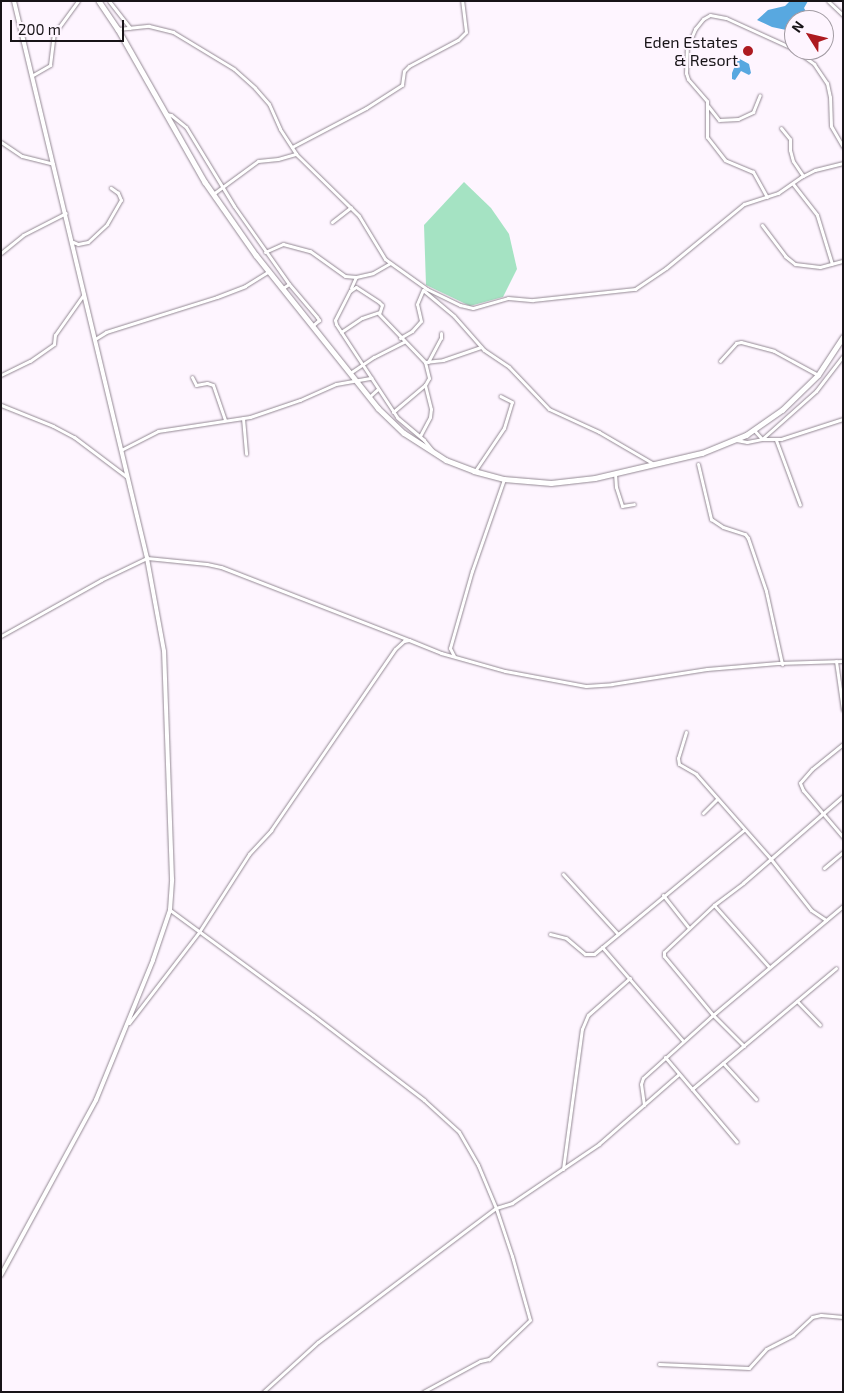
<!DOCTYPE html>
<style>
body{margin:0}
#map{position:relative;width:844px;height:1393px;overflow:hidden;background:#fef5ff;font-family:"Exo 2",sans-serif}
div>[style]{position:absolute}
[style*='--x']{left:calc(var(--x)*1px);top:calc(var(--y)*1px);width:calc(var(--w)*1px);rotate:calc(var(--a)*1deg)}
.green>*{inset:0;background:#a5e3c3}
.water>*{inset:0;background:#58a8e0}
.roads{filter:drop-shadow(0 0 1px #948994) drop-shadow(0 0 1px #948994)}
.minor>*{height:3px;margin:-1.5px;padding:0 1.5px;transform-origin:1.5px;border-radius:1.5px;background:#fff}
.tertiary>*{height:4px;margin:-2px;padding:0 2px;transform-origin:2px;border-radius:2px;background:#fff}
.secondary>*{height:4.5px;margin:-2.25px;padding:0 2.25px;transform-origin:2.25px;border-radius:2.25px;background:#fff}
.dots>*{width:14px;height:14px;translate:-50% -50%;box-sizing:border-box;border:2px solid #fef5ff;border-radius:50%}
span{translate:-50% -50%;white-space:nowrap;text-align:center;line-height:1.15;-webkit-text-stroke:4px #fef5ff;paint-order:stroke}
.poi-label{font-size:16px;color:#181418}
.right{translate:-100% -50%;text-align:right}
.frame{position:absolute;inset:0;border:2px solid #181418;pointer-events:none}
.north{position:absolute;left:784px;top:10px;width:50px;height:50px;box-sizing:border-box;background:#fef5ff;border:1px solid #a29ba3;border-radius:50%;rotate:306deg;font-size:14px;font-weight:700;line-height:20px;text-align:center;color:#181418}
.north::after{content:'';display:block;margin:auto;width:18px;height:22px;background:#ad1a20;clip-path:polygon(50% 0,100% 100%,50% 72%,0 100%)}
.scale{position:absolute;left:10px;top:20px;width:114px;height:22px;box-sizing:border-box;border:2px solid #181418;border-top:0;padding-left:6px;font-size:15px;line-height:18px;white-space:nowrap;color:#181418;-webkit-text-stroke:4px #fef5ff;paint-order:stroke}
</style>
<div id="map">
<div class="green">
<div style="clip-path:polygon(464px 182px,491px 208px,509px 234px,517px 269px,503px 297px,470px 306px,426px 285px,424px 225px)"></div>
</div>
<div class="water">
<div style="clip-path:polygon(790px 1px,808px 1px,804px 8px,809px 17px,807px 20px,794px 20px,794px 29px,791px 31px,772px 27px,757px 20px,768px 10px,785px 6px)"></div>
<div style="clip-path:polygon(738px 58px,749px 64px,751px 73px,749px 75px,741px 71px,735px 80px,732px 79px,732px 73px)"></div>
</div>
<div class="roads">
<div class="minor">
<div style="--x:109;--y:1;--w:34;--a:52"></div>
<div style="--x:828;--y:1;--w:21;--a:43"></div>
<div style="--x:118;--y:29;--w:31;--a:-6"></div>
<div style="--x:149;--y:26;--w:25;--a:14"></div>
<div style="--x:173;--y:32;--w:71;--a:31.2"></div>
<div style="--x:234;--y:69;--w:28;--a:42"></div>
<div style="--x:255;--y:88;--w:21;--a:49"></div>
<div style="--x:269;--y:104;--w:27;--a:66"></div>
<div style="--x:280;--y:129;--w:30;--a:57"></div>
<div style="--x:296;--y:154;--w:88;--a:44.5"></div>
<div style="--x:359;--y:216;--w:50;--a:58.8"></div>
<div style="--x:385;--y:259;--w:52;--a:35.5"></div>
<div style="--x:427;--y:289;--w:37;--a:26"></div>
<div style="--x:460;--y:305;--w:13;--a:13"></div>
<div style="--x:473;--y:308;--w:36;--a:-16"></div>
<div style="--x:508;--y:298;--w:25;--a:5"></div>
<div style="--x:533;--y:300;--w:103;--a:-6.2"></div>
<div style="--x:635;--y:289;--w:37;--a:-34"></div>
<div style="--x:666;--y:268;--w:101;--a:-39.4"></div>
<div style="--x:744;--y:204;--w:36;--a:-18"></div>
<div style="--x:778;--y:193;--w:28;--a:-35"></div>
<div style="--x:801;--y:177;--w:16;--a:-27"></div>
<div style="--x:815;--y:170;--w:29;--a:-14"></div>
<div style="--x:795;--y:50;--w:24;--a:36"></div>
<div style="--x:814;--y:64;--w:23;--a:56"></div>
<div style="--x:827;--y:83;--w:14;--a:78"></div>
<div style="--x:830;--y:97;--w:29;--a:88"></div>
<div style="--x:831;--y:126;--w:24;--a:60"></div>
<div style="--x:33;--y:75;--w:20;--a:-30"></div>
<div style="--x:50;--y:65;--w:31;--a:-83"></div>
<div style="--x:54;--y:34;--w:41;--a:-54"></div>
<div style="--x:708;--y:106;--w:18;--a:52"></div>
<div style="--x:719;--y:120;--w:19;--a:-3"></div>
<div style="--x:738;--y:119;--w:17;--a:-25"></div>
<div style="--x:753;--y:112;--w:18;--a:-68"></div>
<div style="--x:166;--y:114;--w:5;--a:11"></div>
<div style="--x:171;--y:115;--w:19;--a:39"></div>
<div style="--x:186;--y:127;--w:92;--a:58.7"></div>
<div style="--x:234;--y:206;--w:95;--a:54.8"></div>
<div style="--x:781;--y:128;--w:14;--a:51"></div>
<div style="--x:790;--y:139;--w:11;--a:90"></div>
<div style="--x:790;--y:150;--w:11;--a:75"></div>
<div style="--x:793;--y:161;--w:18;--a:56"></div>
<div style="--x:1;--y:142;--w:25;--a:34"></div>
<div style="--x:22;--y:156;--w:32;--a:14"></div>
<div style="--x:292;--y:147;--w:84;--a:-27.8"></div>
<div style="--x:366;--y:108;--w:43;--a:-32.6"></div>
<div style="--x:402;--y:85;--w:14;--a:-82"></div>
<div style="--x:404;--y:71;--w:7;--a:-45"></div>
<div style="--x:409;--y:66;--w:55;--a:-28"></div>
<div style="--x:458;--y:40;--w:11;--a:-45"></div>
<div style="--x:466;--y:32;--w:31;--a:-97"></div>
<div style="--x:793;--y:184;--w:39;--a:52"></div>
<div style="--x:817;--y:215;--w:51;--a:73"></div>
<div style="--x:213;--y:194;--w:56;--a:-36.3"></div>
<div style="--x:258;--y:161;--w:20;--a:-6"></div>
<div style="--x:278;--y:159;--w:19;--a:-16"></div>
<div style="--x:767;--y:197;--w:29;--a:-119"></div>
<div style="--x:753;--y:172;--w:30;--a:-157"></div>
<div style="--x:725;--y:160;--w:29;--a:-128"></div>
<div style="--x:707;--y:137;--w:36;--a:-90"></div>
<div style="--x:707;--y:101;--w:29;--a:-131"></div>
<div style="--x:688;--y:79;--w:6;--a:-108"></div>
<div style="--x:686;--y:73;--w:25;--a:-88"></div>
<div style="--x:687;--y:48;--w:21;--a:-67"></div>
<div style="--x:695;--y:29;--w:13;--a:-51"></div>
<div style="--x:703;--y:19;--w:8;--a:-30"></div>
<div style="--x:710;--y:15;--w:16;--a:11"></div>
<div style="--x:726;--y:18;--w:75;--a:24.5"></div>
<div style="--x:332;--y:222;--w:24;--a:-38"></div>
<div style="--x:762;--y:225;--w:39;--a:53"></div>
<div style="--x:785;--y:256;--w:13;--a:39"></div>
<div style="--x:795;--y:264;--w:25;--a:7"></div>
<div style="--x:820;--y:267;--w:24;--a:-15"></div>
<div style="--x:73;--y:242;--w:5;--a:22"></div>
<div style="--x:78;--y:244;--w:10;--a:-11"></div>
<div style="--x:88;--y:242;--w:26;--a:-43"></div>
<div style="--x:107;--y:224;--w:28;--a:-60"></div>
<div style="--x:121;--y:200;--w:8;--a:-113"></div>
<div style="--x:118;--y:193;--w:9;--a:-144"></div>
<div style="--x:265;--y:252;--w:20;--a:-24"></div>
<div style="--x:283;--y:244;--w:28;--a:15"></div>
<div style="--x:310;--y:251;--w:43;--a:35.5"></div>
<div style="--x:345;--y:276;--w:11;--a:5"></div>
<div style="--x:356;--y:277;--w:17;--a:-13"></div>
<div style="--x:373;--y:273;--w:20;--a:-30"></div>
<div style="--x:1;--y:253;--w:28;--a:-39"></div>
<div style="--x:23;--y:235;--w:48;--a:-27.1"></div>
<div style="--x:283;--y:288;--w:7;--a:-34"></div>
<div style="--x:289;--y:284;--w:43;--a:49.7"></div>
<div style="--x:317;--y:317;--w:4;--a:56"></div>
<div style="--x:319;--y:320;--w:9;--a:139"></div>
<div style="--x:351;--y:288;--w:12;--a:-66"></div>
<div style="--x:423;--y:290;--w:40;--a:40"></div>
<div style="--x:454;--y:316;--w:45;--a:48.6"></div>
<div style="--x:484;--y:350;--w:30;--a:34"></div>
<div style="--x:509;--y:367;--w:58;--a:46.4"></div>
<div style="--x:549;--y:409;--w:55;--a:24.7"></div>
<div style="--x:599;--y:432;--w:64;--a:30.2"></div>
<div style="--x:341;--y:332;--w:25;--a:-34"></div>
<div style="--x:362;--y:318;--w:18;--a:-19"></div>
<div style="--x:400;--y:338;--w:14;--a:-30"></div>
<div style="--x:412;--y:331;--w:13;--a:-48"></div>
<div style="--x:421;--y:321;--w:17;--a:-103"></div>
<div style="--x:417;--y:304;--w:15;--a:-67"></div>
<div style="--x:95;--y:339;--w:13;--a:-32"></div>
<div style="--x:106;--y:332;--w:116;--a:-17.5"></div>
<div style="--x:217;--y:297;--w:30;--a:-21"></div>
<div style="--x:245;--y:286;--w:28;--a:-32"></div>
<div style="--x:720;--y:361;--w:24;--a:-48"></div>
<div style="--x:736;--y:343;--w:5;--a:-11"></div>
<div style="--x:741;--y:342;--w:34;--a:15"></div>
<div style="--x:774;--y:351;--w:50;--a:28.6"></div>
<div style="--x:428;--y:362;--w:27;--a:-62"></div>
<div style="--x:441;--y:338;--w:5;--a:-90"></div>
<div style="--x:350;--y:373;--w:29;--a:-34"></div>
<div style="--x:374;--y:357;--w:34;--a:-27"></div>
<div style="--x:1;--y:375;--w:32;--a:-26"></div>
<div style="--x:30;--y:361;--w:29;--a:-35"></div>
<div style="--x:54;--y:344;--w:9;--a:-84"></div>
<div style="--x:55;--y:335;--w:50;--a:-54.7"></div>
<div style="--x:192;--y:377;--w:9;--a:63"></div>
<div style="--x:196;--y:385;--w:11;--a:-10"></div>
<div style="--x:207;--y:383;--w:6;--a:18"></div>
<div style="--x:213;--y:385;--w:37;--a:71"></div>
<div style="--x:369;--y:397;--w:12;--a:-42"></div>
<div style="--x:1;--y:405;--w:56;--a:22"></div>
<div style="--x:53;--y:426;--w:24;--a:28"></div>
<div style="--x:74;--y:437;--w:66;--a:37"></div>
<div style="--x:393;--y:412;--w:42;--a:-40.2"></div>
<div style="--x:425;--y:385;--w:8;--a:-60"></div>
<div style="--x:429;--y:378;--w:16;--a:-104"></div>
<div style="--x:243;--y:418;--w:36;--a:85"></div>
<div style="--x:754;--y:430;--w:12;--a:48"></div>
<div style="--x:762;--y:439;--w:19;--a:0"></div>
<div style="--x:781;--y:439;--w:65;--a:-17.9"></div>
<div style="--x:420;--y:436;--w:21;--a:-62"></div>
<div style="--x:430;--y:417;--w:8;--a:-83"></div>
<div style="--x:431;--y:409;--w:25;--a:-104"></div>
<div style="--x:736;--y:440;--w:11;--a:10"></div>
<div style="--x:747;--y:442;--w:15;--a:-11"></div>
<div style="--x:762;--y:439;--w:72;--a:-41.6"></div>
<div style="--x:816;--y:391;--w:44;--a:-52.4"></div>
<div style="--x:776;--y:440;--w:69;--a:69.7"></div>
<div style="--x:121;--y:450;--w:42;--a:-27.2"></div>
<div style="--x:158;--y:431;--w:93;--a:-8.7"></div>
<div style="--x:250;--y:417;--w:53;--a:-18.8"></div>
<div style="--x:300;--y:400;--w:39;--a:-24"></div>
<div style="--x:336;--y:384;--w:36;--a:-10"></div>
<div style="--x:432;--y:450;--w:13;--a:-129"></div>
<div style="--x:424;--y:440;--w:35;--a:-140"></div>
<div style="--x:397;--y:417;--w:111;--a:-123.3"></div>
<div style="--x:336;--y:324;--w:4;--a:-104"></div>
<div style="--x:335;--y:320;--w:33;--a:-63"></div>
<div style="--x:350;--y:291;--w:7;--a:-34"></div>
<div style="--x:356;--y:287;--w:27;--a:33"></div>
<div style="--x:379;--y:302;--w:4;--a:45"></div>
<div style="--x:382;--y:305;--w:9;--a:108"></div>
<div style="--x:379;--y:314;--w:66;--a:46.2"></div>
<div style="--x:425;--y:362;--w:18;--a:-6"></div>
<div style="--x:443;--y:360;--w:40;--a:-18.9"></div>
<div style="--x:698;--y:464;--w:57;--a:76.7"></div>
<div style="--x:711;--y:519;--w:14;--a:34"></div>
<div style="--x:723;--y:527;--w:23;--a:18"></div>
<div style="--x:745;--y:534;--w:5;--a:53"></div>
<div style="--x:748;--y:538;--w:56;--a:71.2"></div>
<div style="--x:766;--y:591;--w:75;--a:77.6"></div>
<div style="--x:475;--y:471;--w:52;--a:-56"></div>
<div style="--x:504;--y:428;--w:27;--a:-73"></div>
<div style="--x:512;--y:402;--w:13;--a:-153"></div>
<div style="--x:615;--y:473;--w:14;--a:86"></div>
<div style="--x:616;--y:487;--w:20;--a:72"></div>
<div style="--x:622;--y:506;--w:12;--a:-9"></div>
<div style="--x:1;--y:636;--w:115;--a:-29.2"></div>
<div style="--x:101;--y:580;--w:51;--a:-25.6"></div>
<div style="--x:147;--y:558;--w:60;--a:5.7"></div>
<div style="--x:207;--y:564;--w:14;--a:12"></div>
<div style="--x:221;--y:567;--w:202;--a:21.2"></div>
<div style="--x:454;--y:656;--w:9;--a:-117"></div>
<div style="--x:450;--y:648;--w:80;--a:-74.1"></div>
<div style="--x:472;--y:571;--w:97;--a:-70.8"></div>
<div style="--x:836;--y:661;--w:49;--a:81.9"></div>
<div style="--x:686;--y:732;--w:27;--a:107"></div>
<div style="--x:678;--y:758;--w:6;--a:81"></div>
<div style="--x:679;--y:764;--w:20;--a:30"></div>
<div style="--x:696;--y:774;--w:112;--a:48.6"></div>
<div style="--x:770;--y:858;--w:66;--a:51.7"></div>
<div style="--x:811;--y:910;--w:18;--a:34"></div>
<div style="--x:843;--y:744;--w:40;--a:141"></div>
<div style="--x:812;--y:769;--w:18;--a:131"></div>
<div style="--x:800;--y:783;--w:8;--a:67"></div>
<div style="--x:803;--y:790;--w:62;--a:49.6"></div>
<div style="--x:703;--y:813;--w:20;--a:-45"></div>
<div style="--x:824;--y:868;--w:25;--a:-40"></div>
<div style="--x:563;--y:874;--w:81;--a:47.5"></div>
<div style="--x:663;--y:895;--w:42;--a:51.8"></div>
<div style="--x:714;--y:905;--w:83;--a:48.4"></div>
<div style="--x:170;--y:910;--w:177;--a:36.3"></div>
<div style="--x:313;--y:1015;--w:140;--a:37.4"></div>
<div style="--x:424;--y:1100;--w:47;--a:42.4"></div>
<div style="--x:459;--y:1132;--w:38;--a:60"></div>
<div style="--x:478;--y:1165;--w:47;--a:67.3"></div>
<div style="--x:496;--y:1208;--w:51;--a:71.6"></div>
<div style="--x:512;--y:1256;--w:66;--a:74.3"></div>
<div style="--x:530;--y:1320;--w:57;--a:136.4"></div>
<div style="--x:489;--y:1359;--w:9;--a:167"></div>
<div style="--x:480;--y:1361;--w:65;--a:151.5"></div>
<div style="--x:550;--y:934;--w:16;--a:14"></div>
<div style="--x:566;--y:938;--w:25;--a:40"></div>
<div style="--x:585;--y:954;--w:9;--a:0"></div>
<div style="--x:594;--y:954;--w:195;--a:-39.6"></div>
<div style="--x:602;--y:947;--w:124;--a:49.2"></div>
<div style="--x:797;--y:1001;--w:33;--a:46"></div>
<div style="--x:129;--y:1023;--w:115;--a:-52.4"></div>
<div style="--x:199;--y:932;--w:93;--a:-57.3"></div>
<div style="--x:249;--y:854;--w:33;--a:-47"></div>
<div style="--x:271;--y:830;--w:219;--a:-55.6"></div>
<div style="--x:395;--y:649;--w:12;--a:-42"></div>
<div style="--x:404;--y:641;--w:5;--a:-11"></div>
<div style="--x:409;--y:640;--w:35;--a:22"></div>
<div style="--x:441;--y:653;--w:66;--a:15.7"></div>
<div style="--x:505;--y:671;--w:82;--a:10.5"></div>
<div style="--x:586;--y:686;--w:26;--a:-4"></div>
<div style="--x:612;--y:684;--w:96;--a:-9"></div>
<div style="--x:707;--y:669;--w:71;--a:-4.8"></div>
<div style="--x:778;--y:663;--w:65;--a:-1.8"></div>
<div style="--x:744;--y:1046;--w:44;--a:-135"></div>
<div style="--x:713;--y:1015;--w:77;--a:-129.7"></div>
<div style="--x:664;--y:956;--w:4;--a:-90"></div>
<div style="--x:664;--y:952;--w:69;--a:-43.2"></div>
<div style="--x:714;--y:905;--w:36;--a:-37"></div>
<div style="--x:743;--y:883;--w:133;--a:-41"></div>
<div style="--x:665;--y:1057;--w:111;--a:49.7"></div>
<div style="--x:723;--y:1063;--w:49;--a:47.5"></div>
<div style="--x:692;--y:1089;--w:188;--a:-40"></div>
<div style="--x:644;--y:1105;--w:21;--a:-98"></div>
<div style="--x:641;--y:1084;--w:6;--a:-72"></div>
<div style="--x:643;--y:1078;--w:94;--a:-42"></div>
<div style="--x:713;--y:1015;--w:170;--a:-40"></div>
<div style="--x:563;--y:1169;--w:141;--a:-82.3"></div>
<div style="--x:582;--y:1029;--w:15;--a:-67"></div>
<div style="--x:588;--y:1015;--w:56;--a:-41.4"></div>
<div style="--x:659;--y:1364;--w:90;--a:2.5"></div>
<div style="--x:749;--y:1368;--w:25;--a:-48"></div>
<div style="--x:766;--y:1349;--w:30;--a:-27"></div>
<div style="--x:793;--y:1335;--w:26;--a:-43"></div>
<div style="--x:812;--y:1317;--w:9;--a:-13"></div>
<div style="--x:821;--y:1315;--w:22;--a:5"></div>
<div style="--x:263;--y:1392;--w:74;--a:-42.3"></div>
<div style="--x:318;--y:1342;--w:223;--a:-37"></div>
<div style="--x:496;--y:1208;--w:17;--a:-17"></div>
<div style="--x:512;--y:1203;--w:105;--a:-34.1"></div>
<div style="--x:599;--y:1144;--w:106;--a:-41.2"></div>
</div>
<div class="tertiary">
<div style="--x:1;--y:1275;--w:199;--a:-61.5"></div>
<div style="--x:96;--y:1100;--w:151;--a:-67.8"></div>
<div style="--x:153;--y:960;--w:53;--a:-71.2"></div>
<div style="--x:170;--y:910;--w:31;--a:-86"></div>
<div style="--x:172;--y:879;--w:228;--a:-92"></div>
<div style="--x:164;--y:651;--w:95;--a:-100.4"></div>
<div style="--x:147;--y:558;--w:573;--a:-103.43"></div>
</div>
<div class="secondary">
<div style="--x:99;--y:1;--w:34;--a:56"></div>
<div style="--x:118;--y:29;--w:176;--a:60.4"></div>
<div style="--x:205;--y:182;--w:89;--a:55.1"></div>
<div style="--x:256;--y:255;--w:196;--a:51.4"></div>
<div style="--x:378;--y:408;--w:36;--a:44"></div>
<div style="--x:404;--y:433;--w:50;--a:32.7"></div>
<div style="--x:446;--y:460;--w:30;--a:21"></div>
<div style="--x:474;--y:471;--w:31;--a:15"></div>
<div style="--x:504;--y:479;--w:47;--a:4.9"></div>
<div style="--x:551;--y:483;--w:44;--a:-6.5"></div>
<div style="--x:595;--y:478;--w:110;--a:-13.2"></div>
<div style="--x:702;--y:453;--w:48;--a:-22.2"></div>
<div style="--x:746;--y:435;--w:44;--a:-34.8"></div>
<div style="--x:782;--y:410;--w:50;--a:-44.2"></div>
<div style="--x:818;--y:375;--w:45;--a:-56.7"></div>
</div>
</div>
<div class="dots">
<div style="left:748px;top:51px;background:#ad1a20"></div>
</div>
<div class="poi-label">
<span class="right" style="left:738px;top:51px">Eden Estates<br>&amp; Resort</span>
</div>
<div class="frame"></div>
<div class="north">N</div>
<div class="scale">200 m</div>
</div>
